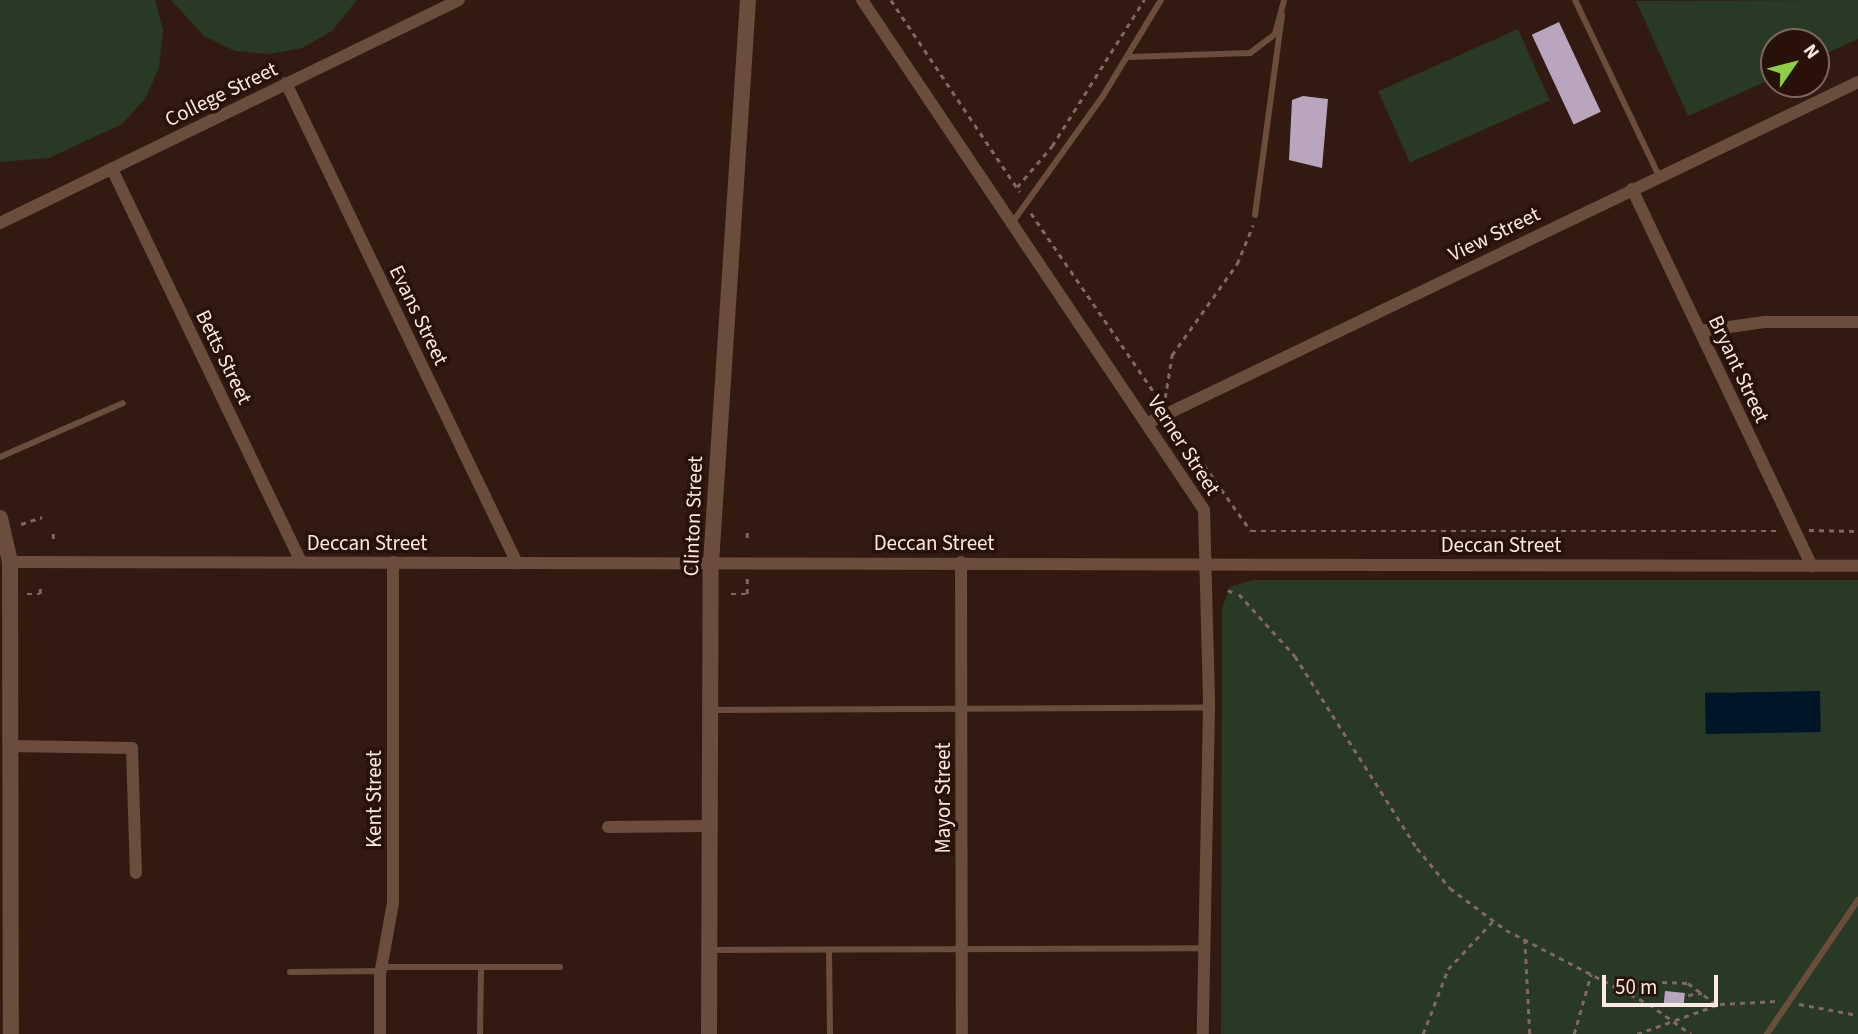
<!DOCTYPE html>
<style>
body{margin:0}
#map{position:relative;width:1858px;height:1034px;overflow:hidden;background:#331a10;font-family:"Source Sans 3",sans-serif}
div>[style]{position:absolute}
[style*='--x']{left:calc(var(--x)*1px);top:calc(var(--y)*1px);width:calc(var(--w)*1px);rotate:calc(var(--a)*1deg)}
.green>*{inset:0;background:#283926;transform-origin:0 0}
.water>*{inset:0;background:#001626;transform-origin:0 0}
.building>*{inset:0;background:#baa5bf;transform-origin:0 0}
.path>*{height:2.5px;margin-top:-1.25px;transform-origin:0;background:repeating-linear-gradient(90deg,#7e685f 0 5px,transparent 0 10px)}
.service>*{height:6px;margin:-3px;padding:0 3px;transform-origin:3px;border-radius:3px;background:#6b4d3d}
.minor>*{height:12px;margin:-6px;padding:0 6px;transform-origin:6px;border-radius:6px;background:#6b4d3d}
.tertiary>*{height:16px;margin:-8px;padding:0 8px;transform-origin:8px;border-radius:8px;background:#6b4d3d}
span{translate:-50% -50%;white-space:nowrap;text-align:center;line-height:1.15;-webkit-text-stroke:7px #281107;paint-order:stroke}
.street-label{font-size:21px;color:#fbe9e2}
.north{position:absolute;left:1760px;top:28px;width:70px;height:70px;box-sizing:border-box;background:#281107;border:2px solid #7c675f;border-radius:50%;rotate:55deg;font-size:19px;font-weight:700;line-height:28px;text-align:center;color:#fbe9e2}
.north::after{content:'';display:block;margin:auto;width:24px;height:32px;background:#8dce44;clip-path:polygon(50% 0,100% 100%,50% 72%,0 100%)}
.scale{position:absolute;left:1602px;top:975px;width:116px;height:32px;box-sizing:border-box;border:4px solid #fbe9e2;border-top:0;padding-left:9px;font-size:21px;line-height:24px;white-space:nowrap;color:#fbe9e2;-webkit-text-stroke:5px #281107;paint-order:stroke}
</style>
<div id="map">
<div class="green">
<div style="clip-path:polygon(0 0,155px 0,163px 30px,159px 68px,145px 99px,122px 124px,49px 158px,0 162px)"></div>
<div style="clip-path:polygon(171px 0,357px 0,332px 31px,302px 48px,269px 54px,235px 51px,204px 36px)"></div>
<div style="clip-path:polygon(1858px 0,1858px 39px,1816px 58px,1816px 42px,1774px 42px,1774px 78px,1688px 116px,1636px 1px)"></div>
<div style="left:1518px;top:29px;width:78px;height:153px;rotate:66deg"></div>
<div style="clip-path:polygon(1252px 580px,1858px 580px,1858px 1034px,1221px 1034px,1222px 608px,1230px 587px)"></div>
</div>
<div class="water">
<div style="left:1820px;top:691px;width:41px;height:115px;rotate:89deg"></div>
</div>
<div class="building">
<div style="left:1559px;top:22px;width:99px;height:30px;rotate:65deg"></div>
<div style="clip-path:polygon(1303px 96px,1328px 99px,1322px 168px,1289px 160px,1292px 100px)"></div>
<div style="left:1665px;top:991px;width:20px;height:13px;rotate:6deg"></div>
</div>
<div class="path">
<div style="--x:891;--y:0;--w:231;--a:56.1"></div>
<div style="--x:1017;--y:187;--w:54;--a:-49.5"></div>
<div style="--x:1052;--y:146;--w:173;--a:-57.8"></div>
<div style="--x:1031;--y:213;--w:228;--a:55.5"></div>
<div style="--x:1165;--y:398;--w:44;--a:-80.8"></div>
<div style="--x:1172;--y:355;--w:112;--a:-54.5"></div>
<div style="--x:1237;--y:264;--w:42;--a:-67.7"></div>
<div style="--x:1175;--y:424;--w:131;--a:54.6"></div>
<div style="--x:1251;--y:531;--w:530;--a:0"></div>
<div style="--x:21;--y:524;--w:22;--a:-18"></div>
<div style="--x:1809;--y:530;--w:49;--a:1.2"></div>
<div style="--x:747;--y:538;--w:7;--a:-90"></div>
<div style="--x:53;--y:539;--w:8;--a:-90"></div>
<div style="--x:1228;--y:590;--w:9;--a:27"></div>
<div style="--x:27;--y:594;--w:13;--a:0"></div>
<div style="--x:40;--y:594;--w:9;--a:-90"></div>
<div style="--x:731;--y:594;--w:16;--a:0"></div>
<div style="--x:747;--y:594;--w:16;--a:-90"></div>
<div style="--x:1239;--y:594;--w:84;--a:47.9"></div>
<div style="--x:1295;--y:656;--w:227;--a:57.6"></div>
<div style="--x:1417;--y:848;--w:52;--a:50.5"></div>
<div style="--x:1450;--y:888;--w:70;--a:36.9"></div>
<div style="--x:1506;--y:930;--w:161;--a:27.4"></div>
<div style="--x:1649;--y:1004;--w:52;--a:35.5"></div>
<div style="--x:1525;--y:939;--w:95;--a:87"></div>
<div style="--x:1662;--y:982;--w:26;--a:2"></div>
<div style="--x:1688;--y:983;--w:36;--a:37"></div>
<div style="--x:1688;--y:995;--w:14;--a:-8"></div>
<div style="--x:1799;--y:1004;--w:60;--a:10.6"></div>
<div style="--x:1423;--y:1034;--w:70;--a:-69"></div>
<div style="--x:1448;--y:969;--w:66;--a:-46.8"></div>
<div style="--x:1574;--y:1034;--w:62;--a:-74.2"></div>
<div style="--x:1637;--y:1034;--w:88;--a:-19.9"></div>
<div style="--x:1720;--y:1004;--w:58;--a:-3"></div>
</div>
<div class="service">
<div style="--x:1575;--y:0;--w:195;--a:64.5"></div>
<div style="--x:1129;--y:57;--w:121;--a:-1.9"></div>
<div style="--x:1250;--y:53;--w:31;--a:-37"></div>
<div style="--x:1275;--y:34;--w:35;--a:-75"></div>
<div style="--x:1255;--y:215;--w:202;--a:-82.3"></div>
<div style="--x:1012;--y:223;--w:156;--a:-54.4"></div>
<div style="--x:1103;--y:96;--w:112;--a:-58.9"></div>
<div style="--x:0;--y:457;--w:134;--a:-23.7"></div>
<div style="--x:710;--y:710;--w:499;--a:-0.3"></div>
<div style="--x:710;--y:950;--w:494;--a:-0.2"></div>
<div style="--x:829;--y:951;--w:83;--a:89.3"></div>
<div style="--x:382;--y:967;--w:178;--a:0"></div>
<div style="--x:290;--y:972;--w:91;--a:-0.6"></div>
<div style="--x:480;--y:1034;--w:67;--a:-89.1"></div>
<div style="--x:1767;--y:1034;--w:162;--a:-55.8"></div>
</div>
<div class="minor">
<div style="--x:862;--y:0;--w:614;--a:56.15"></div>
<div style="--x:1204;--y:510;--w:197;--a:88.5"></div>
<div style="--x:1209;--y:707;--w:327;--a:91.1"></div>
<div style="--x:286;--y:83;--w:533;--a:64.3"></div>
<div style="--x:112;--y:169;--w:436;--a:64.3"></div>
<div style="--x:1632;--y:189;--w:418;--a:64.5"></div>
<div style="--x:0;--y:223;--w:510;--a:-25.91"></div>
<div style="--x:1700;--y:331;--w:65;--a:-8"></div>
<div style="--x:1764;--y:322;--w:94;--a:0"></div>
<div style="--x:1148;--y:423;--w:788;--a:-25.65"></div>
<div style="--x:10;--y:562;--w:1848;--a:0.12"></div>
<div style="--x:961;--y:562;--w:472;--a:89.9"></div>
<div style="--x:10;--y:746;--w:122;--a:0.9"></div>
<div style="--x:132;--y:748;--w:125;--a:88.2"></div>
<div style="--x:608;--y:827;--w:100;--a:-0.6"></div>
<div style="--x:380;--y:1034;--w:59;--a:-90"></div>
<div style="--x:380;--y:975;--w:73;--a:-79.8"></div>
<div style="--x:393;--y:903;--w:341;--a:-90"></div>
</div>
<div class="tertiary">
<div style="--x:0;--y:518;--w:45;--a:77.2"></div>
<div style="--x:10;--y:562;--w:472;--a:89.9"></div>
<div style="--x:709;--y:1034;--w:471;--a:-89.8"></div>
<div style="--x:711;--y:563;--w:564;--a:-86.24"></div>
</div>
<div class="street-label">
<span style="left:221px;top:94px;rotate:-26deg">College Street</span>
<span style="left:1494px;top:234px;rotate:-26deg">View Street</span>
<span style="left:419px;top:315px;rotate:64deg">Evans Street</span>
<span style="left:224px;top:357px;rotate:64deg">Betts Street</span>
<span style="left:1739px;top:369px;rotate:65deg">Bryant Street</span>
<span style="left:1184px;top:445px;rotate:57deg">Verner Street</span>
<span style="left:693px;top:516px;rotate:-88deg">Clinton Street</span>
<span style="left:367px;top:543px">Deccan Street</span>
<span style="left:934px;top:543px">Deccan Street</span>
<span style="left:1501px;top:545px">Deccan Street</span>
<span style="left:943px;top:798px;rotate:-90deg">Mayor Street</span>
<span style="left:374px;top:799px;rotate:-90deg">Kent Street</span>
</div>
<div class="north">N</div>
<div class="scale">50 m</div>
</div>
